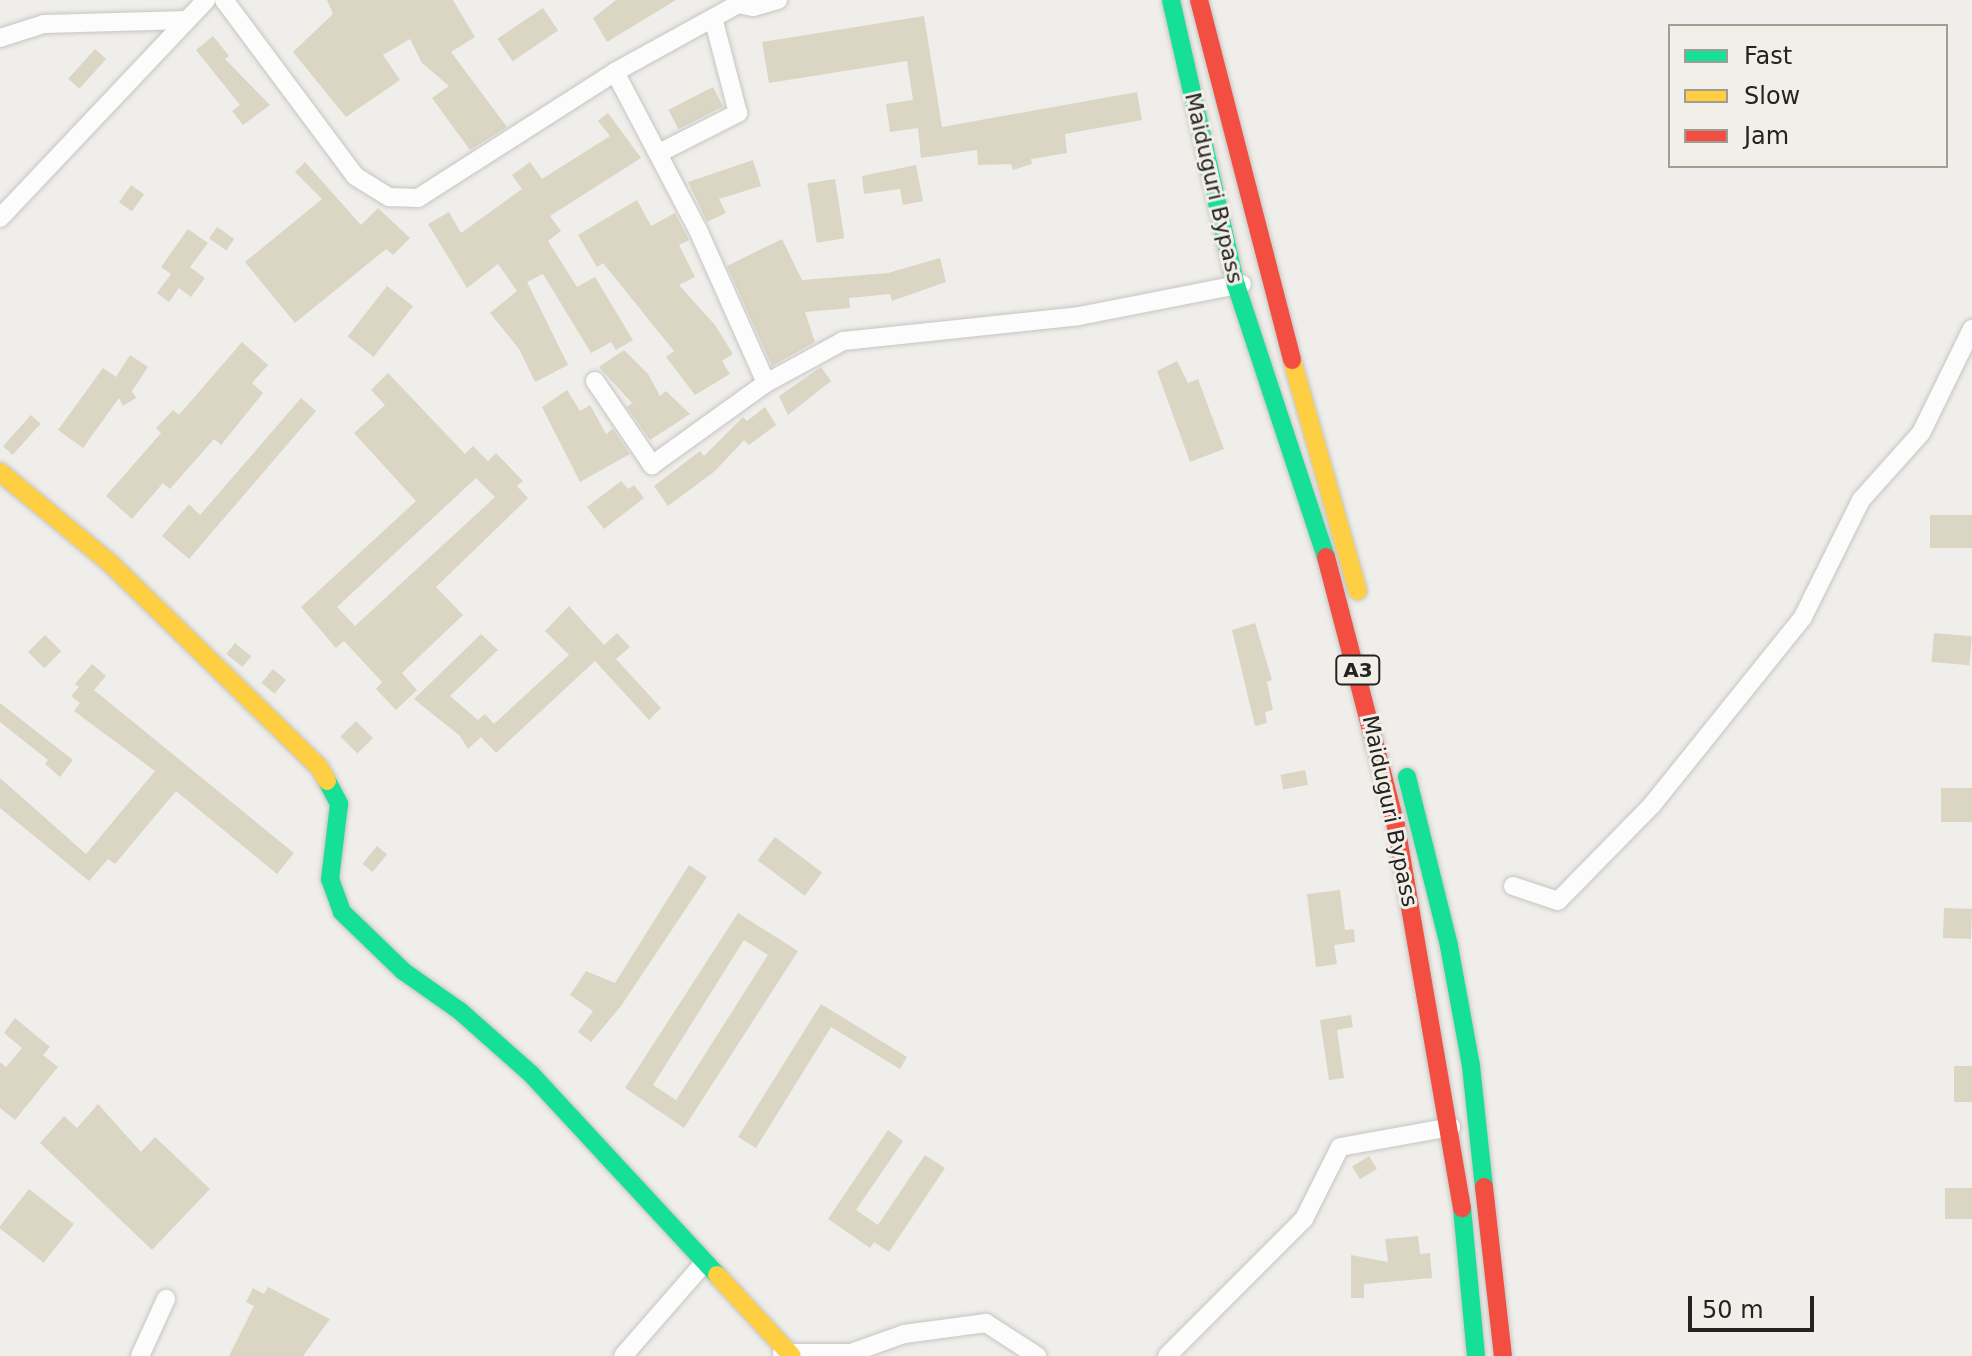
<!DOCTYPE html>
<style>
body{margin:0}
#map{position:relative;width:1972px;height:1356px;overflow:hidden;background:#efeeea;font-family:"DejaVu Sans",sans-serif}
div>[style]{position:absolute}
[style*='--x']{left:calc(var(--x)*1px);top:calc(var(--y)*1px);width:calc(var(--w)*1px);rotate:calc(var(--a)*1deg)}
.building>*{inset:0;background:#dbd5c3;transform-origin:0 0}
.roads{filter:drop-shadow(0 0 2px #c5c5c2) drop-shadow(0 0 2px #c5c5c2)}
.street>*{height:18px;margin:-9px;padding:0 9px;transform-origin:9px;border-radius:9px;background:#fdfcfc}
.fast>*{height:18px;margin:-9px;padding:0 9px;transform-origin:9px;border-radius:9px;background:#16e098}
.slow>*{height:18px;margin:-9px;padding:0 9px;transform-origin:9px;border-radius:9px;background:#ffcf43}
.jam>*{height:18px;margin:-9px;padding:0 9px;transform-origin:9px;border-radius:9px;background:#f24e42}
span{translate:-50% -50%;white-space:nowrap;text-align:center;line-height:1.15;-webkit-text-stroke:6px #f1efe8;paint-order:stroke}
.shield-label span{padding:2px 6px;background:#f1efe8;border:2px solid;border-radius:6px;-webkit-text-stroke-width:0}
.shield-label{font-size:20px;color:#242321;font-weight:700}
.street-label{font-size:22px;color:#242321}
.legend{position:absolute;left:1668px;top:24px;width:280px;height:144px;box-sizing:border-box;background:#f1efe8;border:2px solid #9f9d98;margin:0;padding:10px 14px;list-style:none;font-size:24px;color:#242321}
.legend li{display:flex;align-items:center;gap:16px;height:40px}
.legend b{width:40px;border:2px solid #9f9d98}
.scale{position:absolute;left:1688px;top:1296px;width:126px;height:36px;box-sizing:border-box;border:4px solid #242321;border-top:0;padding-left:10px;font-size:24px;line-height:28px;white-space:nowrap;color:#242321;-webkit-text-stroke:6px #f1efe8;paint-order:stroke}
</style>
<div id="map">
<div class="building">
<div style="clip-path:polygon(327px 0,453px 0,475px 37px,451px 52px,507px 127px,470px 150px,432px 98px,449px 86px,422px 63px,410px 39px,383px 55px,400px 80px,346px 117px,293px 52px,333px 14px)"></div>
<div style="clip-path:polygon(616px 0,676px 0,607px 42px,593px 18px)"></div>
<div style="left:543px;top:8px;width:27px;height:55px;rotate:56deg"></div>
<div style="clip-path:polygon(924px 16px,942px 127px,1137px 92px,1142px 120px,1065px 134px,1067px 153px,1031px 159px,1032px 164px,1013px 170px,1011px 164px,978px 165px,977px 150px,921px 158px,918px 128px,890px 132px,886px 104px,913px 100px,907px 61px,769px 83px,762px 42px)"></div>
<div style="clip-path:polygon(213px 36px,229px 56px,225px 59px,270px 105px,243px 125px,232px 111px,240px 105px,196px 50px)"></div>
<div style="left:95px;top:49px;width:15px;height:40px;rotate:42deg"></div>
<div style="left:713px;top:87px;width:22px;height:50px;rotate:63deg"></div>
<div style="clip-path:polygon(608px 113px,641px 158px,550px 216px,561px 231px,548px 241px,577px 287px,595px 277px,633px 340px,616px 350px,611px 342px,591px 353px,543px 274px,527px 282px,568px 365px,535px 382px,519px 349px,490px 313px,517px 291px,498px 264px,467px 288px,428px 224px,449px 212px,461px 233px,522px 189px,512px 175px,530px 162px,542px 179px,610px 136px,598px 121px)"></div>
<div style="clip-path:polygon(753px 160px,761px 186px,719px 199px,726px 213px,707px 222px,688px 182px)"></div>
<div style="clip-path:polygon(305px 162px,361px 225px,378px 208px,410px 238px,393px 255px,386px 249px,295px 323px,245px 262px,322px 199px,295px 172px)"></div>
<div style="clip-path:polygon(916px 165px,923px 201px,903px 205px,900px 189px,864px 194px,862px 176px)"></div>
<div style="left:835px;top:179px;width:60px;height:28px;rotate:81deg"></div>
<div style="left:131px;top:185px;width:16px;height:21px;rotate:35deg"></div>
<div style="clip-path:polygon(637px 200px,651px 226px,675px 213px,689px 240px,679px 245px,695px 277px,679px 285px,715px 325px,733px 354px,722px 361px,730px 374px,695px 395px,666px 357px,674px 351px,603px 263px,597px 267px,578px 235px)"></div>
<div style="left:217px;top:227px;width:21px;height:14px;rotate:35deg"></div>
<div style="clip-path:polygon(188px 229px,208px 243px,190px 267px,205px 278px,191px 297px,179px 288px,169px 302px,157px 293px,171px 274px,161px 267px)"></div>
<div style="clip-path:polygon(782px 239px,802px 280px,888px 273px,940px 258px,946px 282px,892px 301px,890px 294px,849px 298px,850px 308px,805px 312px,815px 342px,772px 366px,727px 266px)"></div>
<div style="left:387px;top:286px;width:33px;height:64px;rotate:38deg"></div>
<div style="clip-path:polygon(242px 342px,268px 365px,252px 383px,263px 393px,221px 445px,214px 439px,170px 489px,163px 483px,132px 519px,106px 496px,161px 433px,156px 428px,173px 410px,179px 415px)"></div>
<div style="clip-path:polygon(624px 350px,648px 374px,660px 396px,666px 391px,690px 414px,650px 440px,627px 407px,632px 403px,599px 367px)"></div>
<div style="clip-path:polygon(130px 355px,148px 367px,132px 391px,136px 398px,123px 406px,119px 398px,83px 448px,58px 430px,103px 368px,116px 377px)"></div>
<div style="clip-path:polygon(1177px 361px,1188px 383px,1198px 379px,1224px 449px,1190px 462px,1157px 371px)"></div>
<div style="clip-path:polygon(821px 367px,831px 381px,788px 415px,779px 396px)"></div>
<div style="clip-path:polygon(evenodd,388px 373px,465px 454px,473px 446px,488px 461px,496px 453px,523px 481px,517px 486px,528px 498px,436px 587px,463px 615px,402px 673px,417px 690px,396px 710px,376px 689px,382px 682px,370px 669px,344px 641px,336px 648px,301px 607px,416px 501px,354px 433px,385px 405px,371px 390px,388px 373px,476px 478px,495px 497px,355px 626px,337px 607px,476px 478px)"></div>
<div style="clip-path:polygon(567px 390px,580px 411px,590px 405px,606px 434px,613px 429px,630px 454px,580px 482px,542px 407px)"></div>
<div style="clip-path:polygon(301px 398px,316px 411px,189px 559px,162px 536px,189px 504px,200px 515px)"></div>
<div style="clip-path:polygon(765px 407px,776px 425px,749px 445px,744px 440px,715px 471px,668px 506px,654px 486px,700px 451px,704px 456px,743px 417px,747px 421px)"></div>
<div style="left:31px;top:415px;width:13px;height:42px;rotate:42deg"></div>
<div style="clip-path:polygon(621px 481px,628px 489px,634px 485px,644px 498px,604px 529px,587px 507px)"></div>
<div style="left:1930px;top:515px;width:42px;height:33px"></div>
<div style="clip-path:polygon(569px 606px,604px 645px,617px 633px,630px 647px,616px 659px,661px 708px,649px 720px,595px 661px,496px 753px,481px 737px,468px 749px,460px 736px,414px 699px,481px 634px,498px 650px,450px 696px,478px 720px,485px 714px,494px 724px,569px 655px,545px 631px)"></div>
<div style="clip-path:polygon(1255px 623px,1272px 680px,1267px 682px,1273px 710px,1265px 712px,1267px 723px,1255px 726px,1232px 630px)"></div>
<div style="left:1934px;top:633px;width:38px;height:29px;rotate:5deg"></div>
<div style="left:45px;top:635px;width:23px;height:24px;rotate:45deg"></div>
<div style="left:235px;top:643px;width:21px;height:14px;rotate:39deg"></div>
<div style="clip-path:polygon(92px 664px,106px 676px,94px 690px,294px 853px,277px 874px,176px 791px,115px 864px,108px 859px,89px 881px,0 808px,0 778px,86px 854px,155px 771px,74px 711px,80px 703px,71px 696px,79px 687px,75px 684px)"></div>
<div style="left:273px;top:669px;width:17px;height:18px;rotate:40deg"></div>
<div style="clip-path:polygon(0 703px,73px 760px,60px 777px,45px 764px,48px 760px,0 722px)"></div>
<div style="left:356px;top:721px;width:24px;height:22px;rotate:45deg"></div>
<div style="left:1305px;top:770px;width:15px;height:25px;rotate:79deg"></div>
<div style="left:1941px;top:788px;width:31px;height:34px"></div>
<div style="left:775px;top:837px;width:59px;height:29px;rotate:37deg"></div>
<div style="left:377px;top:846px;width:13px;height:23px;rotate:39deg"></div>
<div style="clip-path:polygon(689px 865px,707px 877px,621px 1006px,591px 1042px,578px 1032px,593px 1011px,570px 995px,586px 971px,615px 983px)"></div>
<div style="clip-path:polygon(1340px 890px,1345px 930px,1354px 929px,1355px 942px,1334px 945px,1337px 964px,1316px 967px,1307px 894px)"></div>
<div style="left:1944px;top:908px;width:28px;height:30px;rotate:2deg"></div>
<div style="clip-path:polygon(evenodd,738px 913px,798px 951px,684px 1128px,625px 1088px,738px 913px,744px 940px,768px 955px,676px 1100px,653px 1085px,744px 940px)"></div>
<div style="clip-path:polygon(821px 1004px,907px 1057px,900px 1069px,831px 1027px,756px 1148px,738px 1137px)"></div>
<div style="clip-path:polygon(1351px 1015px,1353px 1027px,1337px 1030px,1344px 1078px,1329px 1080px,1320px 1020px)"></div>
<div style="clip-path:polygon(15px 1018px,50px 1047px,43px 1055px,58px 1067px,15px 1120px,0 1108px,0 1062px,6px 1067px,22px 1048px,4px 1033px)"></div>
<div style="left:1954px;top:1066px;width:18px;height:36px"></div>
<div style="clip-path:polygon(98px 1104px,141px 1152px,155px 1137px,210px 1189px,152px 1250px,40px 1143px,64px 1116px,77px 1128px)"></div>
<div style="clip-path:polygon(888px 1130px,903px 1141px,856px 1210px,878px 1225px,925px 1155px,945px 1168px,889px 1252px,874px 1242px,870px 1248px,828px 1219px)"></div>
<div style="left:1369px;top:1156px;width:15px;height:20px;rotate:58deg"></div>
<div style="left:1972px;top:1188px;width:31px;height:27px;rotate:90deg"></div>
<div style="left:29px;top:1189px;width:57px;height:49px;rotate:38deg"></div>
<div style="clip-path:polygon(1418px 1236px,1420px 1254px,1430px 1253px,1432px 1278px,1364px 1284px,1364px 1298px,1351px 1298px,1351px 1255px,1388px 1262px,1385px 1239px)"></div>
<div style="clip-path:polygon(268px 1287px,330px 1319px,303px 1356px,229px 1356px,254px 1306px,246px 1302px,253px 1288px,264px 1294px)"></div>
</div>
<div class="roads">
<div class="street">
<div style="--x:224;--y:0;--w:219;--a:53.3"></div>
<div style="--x:355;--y:176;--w:40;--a:32"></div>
<div style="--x:389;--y:197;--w:29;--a:2"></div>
<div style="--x:418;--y:198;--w:234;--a:-32.6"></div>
<div style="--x:615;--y:72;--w:141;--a:-28.9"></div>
<div style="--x:738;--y:4;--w:15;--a:11"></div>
<div style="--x:753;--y:7;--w:26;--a:-16"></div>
<div style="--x:0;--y:38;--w:46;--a:-17.7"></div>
<div style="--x:44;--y:24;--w:143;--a:-1.6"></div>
<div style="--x:615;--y:72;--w:178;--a:62.3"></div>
<div style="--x:698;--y:230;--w:167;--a:66"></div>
<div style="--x:659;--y:153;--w:89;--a:-26.9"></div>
<div style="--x:738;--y:113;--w:98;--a:-104.7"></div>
<div style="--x:0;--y:218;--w:300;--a:-46.6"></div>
<div style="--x:595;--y:381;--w:102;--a:55.8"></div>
<div style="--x:652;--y:465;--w:140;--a:-35.7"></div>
<div style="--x:766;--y:383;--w:88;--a:-28.6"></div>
<div style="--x:843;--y:341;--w:237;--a:-6"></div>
<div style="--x:1079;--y:316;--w:166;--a:-11.1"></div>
<div style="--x:1513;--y:886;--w:47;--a:18.4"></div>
<div style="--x:1558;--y:901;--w:134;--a:-45.6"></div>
<div style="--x:1652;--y:805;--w:241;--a:-51.2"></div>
<div style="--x:1803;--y:617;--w:131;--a:-63.6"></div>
<div style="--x:1861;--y:500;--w:90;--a:-48.2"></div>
<div style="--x:1921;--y:433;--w:116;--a:-63.9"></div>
<div style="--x:782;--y:1353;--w:69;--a:0"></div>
<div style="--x:851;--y:1353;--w:56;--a:-19.7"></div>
<div style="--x:904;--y:1334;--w:83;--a:-7.6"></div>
<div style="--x:986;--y:1323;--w:61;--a:32.9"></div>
<div style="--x:140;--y:1356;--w:63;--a:-65.5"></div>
<div style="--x:623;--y:1356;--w:123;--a:-48.9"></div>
<div style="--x:1167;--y:1356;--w:194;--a:-45"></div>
<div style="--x:1304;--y:1219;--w:80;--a:-63.4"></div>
<div style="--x:1340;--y:1147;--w:113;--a:-10.2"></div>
</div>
<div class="fast">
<div style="--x:1171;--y:0;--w:292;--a:77.2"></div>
<div style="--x:1236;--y:285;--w:287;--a:71.7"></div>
<div style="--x:1407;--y:777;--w:174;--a:76"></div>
<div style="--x:1449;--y:946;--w:122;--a:79.6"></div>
<div style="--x:1471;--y:1066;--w:122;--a:83.9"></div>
<div style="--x:327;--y:781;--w:26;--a:62"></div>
<div style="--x:339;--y:804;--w:76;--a:96.8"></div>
<div style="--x:330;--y:879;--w:35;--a:70"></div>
<div style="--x:342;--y:912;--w:85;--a:44"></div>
<div style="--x:403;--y:971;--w:70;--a:35.1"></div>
<div style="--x:460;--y:1011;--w:95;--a:41.6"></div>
<div style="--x:531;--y:1074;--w:274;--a:47.2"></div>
<div style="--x:1462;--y:1208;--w:149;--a:84.6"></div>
</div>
<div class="slow">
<div style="--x:1292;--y:360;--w:240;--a:74.1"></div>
<div style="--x:0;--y:472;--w:143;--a:39.6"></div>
<div style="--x:110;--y:563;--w:292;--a:44.3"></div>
<div style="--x:319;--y:767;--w:16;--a:60"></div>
<div style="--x:717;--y:1275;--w:110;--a:47.2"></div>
</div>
<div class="jam">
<div style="--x:1199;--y:0;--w:372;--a:75.5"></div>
<div style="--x:1326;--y:557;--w:278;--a:75.4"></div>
<div style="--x:1396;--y:826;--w:388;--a:80.2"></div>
<div style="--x:1484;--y:1187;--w:170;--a:83.6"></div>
</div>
</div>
<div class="shield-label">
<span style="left:1358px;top:670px">A3</span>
</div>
<div class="street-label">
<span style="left:1214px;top:188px;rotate:77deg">Maiduguri Bypass</span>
<span style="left:1390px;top:811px;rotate:78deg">Maiduguri Bypass</span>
</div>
<ul class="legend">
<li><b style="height:10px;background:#16e098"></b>Fast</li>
<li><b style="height:10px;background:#ffcf43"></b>Slow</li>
<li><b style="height:10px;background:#f24e42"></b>Jam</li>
</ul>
<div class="scale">50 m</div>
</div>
